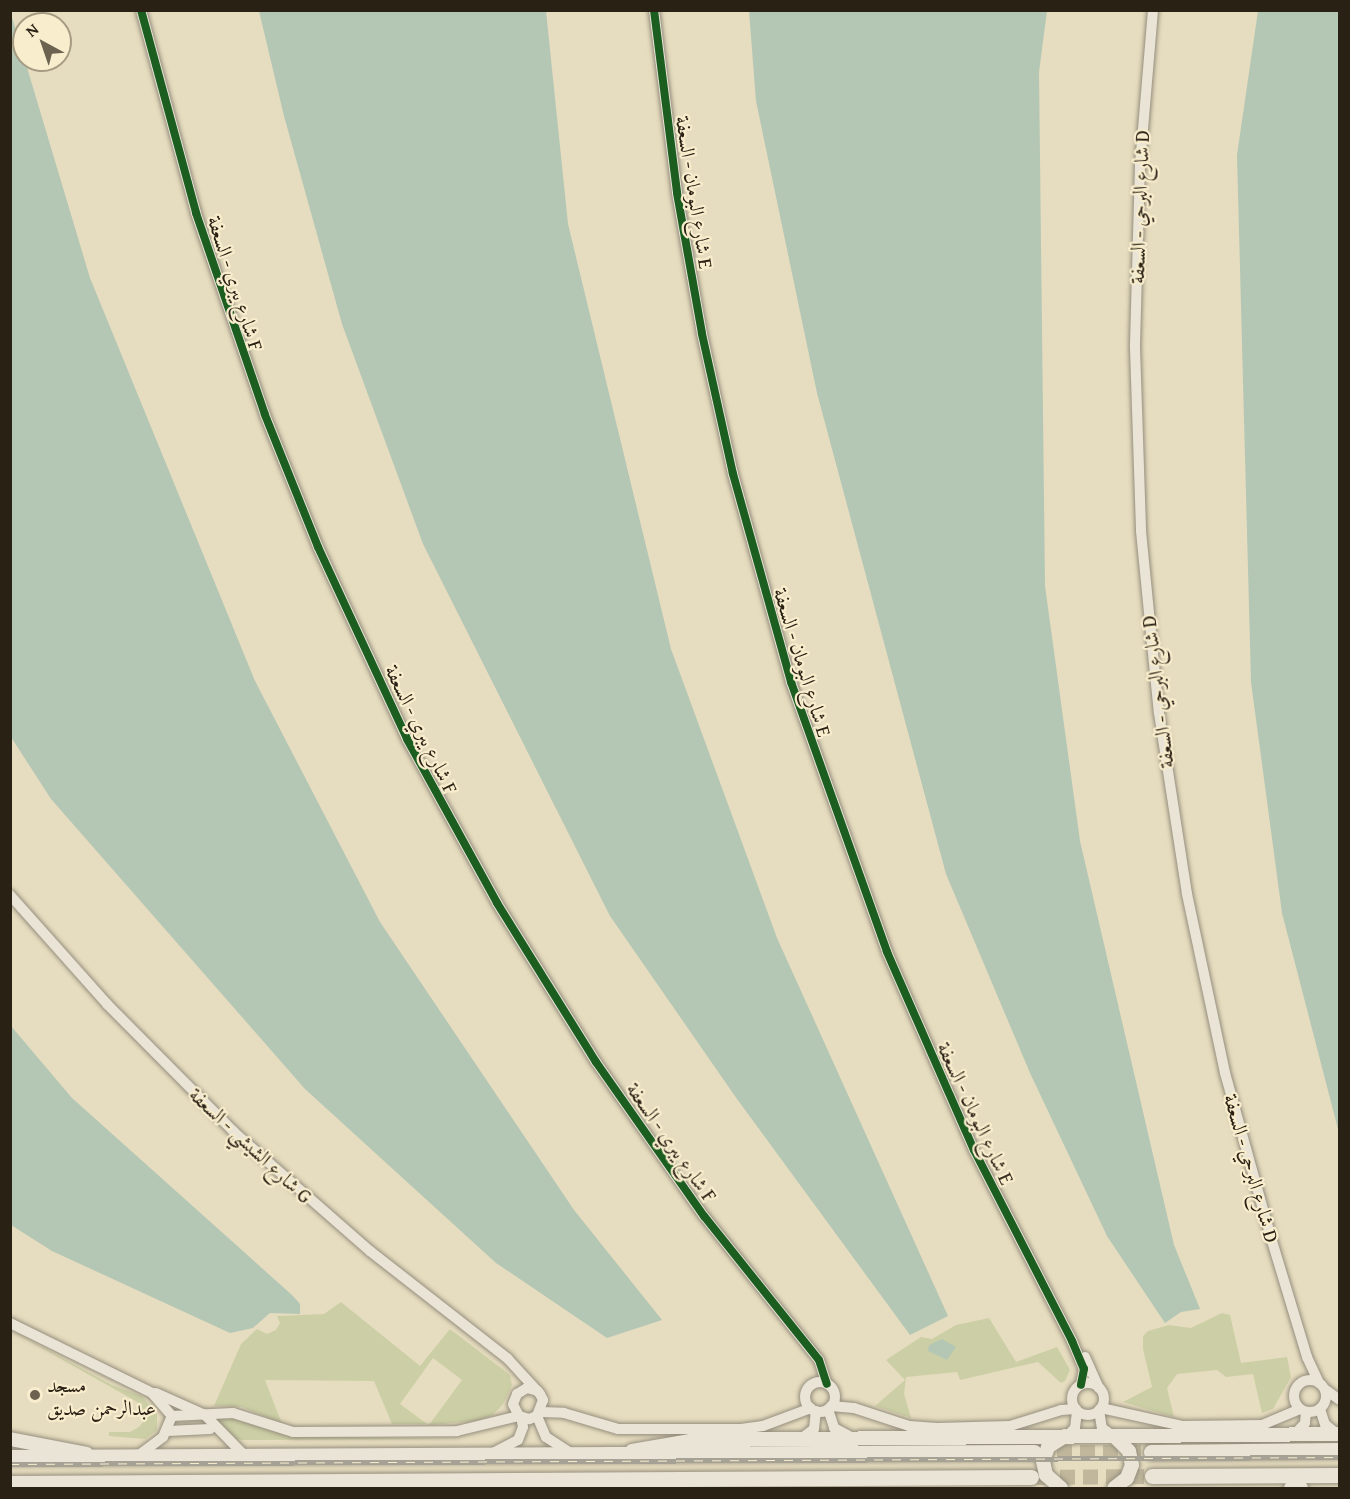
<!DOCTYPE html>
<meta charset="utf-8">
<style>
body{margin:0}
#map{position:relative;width:1350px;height:1499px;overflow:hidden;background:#e6dcbf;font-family:"Gentium Book Plus",Amiri,serif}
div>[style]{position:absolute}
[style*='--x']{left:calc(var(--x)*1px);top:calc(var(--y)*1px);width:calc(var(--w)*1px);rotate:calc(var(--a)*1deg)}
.green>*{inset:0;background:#cccfa5}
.water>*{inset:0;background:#b3c7b4}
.secondary-tunnel>*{height:15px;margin-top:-7.5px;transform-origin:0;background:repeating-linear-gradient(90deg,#c0b79d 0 15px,transparent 0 23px)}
.roads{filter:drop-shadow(0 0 2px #958e7d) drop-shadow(0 0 2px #958e7d)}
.minor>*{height:10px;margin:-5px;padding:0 5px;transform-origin:5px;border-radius:5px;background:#e9e4d6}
.minor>.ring{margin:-5px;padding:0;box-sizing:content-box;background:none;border:10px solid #e9e4d6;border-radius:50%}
.tertiary>*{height:14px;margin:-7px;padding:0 7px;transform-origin:7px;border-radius:7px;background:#e9e4d6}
.secondary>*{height:15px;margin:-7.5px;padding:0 7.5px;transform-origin:7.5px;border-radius:7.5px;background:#e9e4d6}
.rail>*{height:5px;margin-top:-2.5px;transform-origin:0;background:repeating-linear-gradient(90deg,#f8edcc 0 9px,#a6a195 0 18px);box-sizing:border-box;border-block:2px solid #a6a195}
.cycleway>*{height:8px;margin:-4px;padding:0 4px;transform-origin:4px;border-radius:4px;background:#1b5e20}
.dots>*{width:16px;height:16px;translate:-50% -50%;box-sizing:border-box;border:3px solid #f8edcc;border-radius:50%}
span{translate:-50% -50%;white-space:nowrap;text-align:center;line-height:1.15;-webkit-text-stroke:4.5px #f8edcc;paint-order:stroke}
.street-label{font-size:20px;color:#2a2115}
.poi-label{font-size:20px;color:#2a2115}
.left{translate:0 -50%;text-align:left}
.frame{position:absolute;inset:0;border:12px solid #2a2115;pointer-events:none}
.north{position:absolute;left:12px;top:12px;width:60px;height:60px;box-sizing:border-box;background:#f8edcc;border:2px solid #a69b83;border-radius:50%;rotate:320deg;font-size:16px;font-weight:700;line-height:24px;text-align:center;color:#2a2115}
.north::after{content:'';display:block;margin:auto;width:21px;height:27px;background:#6c6250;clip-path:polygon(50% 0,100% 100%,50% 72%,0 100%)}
</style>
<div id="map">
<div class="green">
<div style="clip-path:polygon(341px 1302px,420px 1366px,450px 1329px,510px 1375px,512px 1385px,503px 1404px,493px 1415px,477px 1421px,429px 1425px,462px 1380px,433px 1358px,400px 1404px,427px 1424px,392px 1424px,374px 1381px,265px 1380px,282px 1424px,242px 1407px,214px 1406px,241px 1344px,257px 1329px,267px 1334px,276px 1330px,280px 1323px,277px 1316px,324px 1314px)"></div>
<div style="clip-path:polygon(1222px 1313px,1230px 1315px,1241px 1363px,1287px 1357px,1291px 1377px,1273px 1409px,1262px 1413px,1253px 1374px,1226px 1377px,1217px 1370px,1177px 1374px,1167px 1388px,1174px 1417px,1123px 1402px,1152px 1387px,1143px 1349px,1143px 1336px,1148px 1331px,1169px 1325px,1191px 1328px)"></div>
<div style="clip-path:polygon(989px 1318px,1016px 1362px,1057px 1347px,1070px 1370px,1065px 1381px,1061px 1383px,1038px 1362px,960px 1380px,957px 1372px,906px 1377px,904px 1394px,911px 1418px,875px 1406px,905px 1380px,886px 1360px,921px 1337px,932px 1339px,956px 1325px)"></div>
<div style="clip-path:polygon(10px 1330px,112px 1385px,142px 1396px,157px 1414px,157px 1430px,145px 1439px,109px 1436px,109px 1432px,130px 1432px,139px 1427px,144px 1421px,139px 1403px)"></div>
<div style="clip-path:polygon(231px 1416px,289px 1436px,446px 1439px,242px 1440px,234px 1439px,216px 1419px)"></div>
</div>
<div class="water">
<div style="clip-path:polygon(259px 11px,546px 11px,568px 224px,671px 649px,777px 938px,948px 1316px,910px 1335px,737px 1099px,610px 916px,423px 544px,342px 324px,284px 116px)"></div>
<div style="clip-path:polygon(749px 11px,1047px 11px,1039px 72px,1045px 586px,1080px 841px,1174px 1245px,1200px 1309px,1181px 1312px,1165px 1323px,1107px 1236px,1030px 1073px,946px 874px,817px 393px,756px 101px)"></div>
<div style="clip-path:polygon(1258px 11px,1339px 11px,1339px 1133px,1282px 913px,1251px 682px,1237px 155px)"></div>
<div style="clip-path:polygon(11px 14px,90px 278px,255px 681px,380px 922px,574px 1210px,662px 1320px,607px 1338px,496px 1263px,305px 1089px,51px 799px,11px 737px)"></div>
<div style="clip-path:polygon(11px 1026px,72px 1098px,293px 1296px,300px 1304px,300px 1314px,270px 1313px,253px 1328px,230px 1333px,52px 1251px,11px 1225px)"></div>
<div style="clip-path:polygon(942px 1339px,956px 1347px,947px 1360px,928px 1351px,929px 1345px)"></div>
</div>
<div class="secondary-tunnel">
<div style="--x:1034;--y:1452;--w:117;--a:0"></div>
<div style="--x:1037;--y:1477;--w:115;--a:-0.5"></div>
</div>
<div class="roads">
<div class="minor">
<div style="--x:141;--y:10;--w:210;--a:74.8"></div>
<div style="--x:196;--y:213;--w:213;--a:71.1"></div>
<div style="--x:265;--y:415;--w:142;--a:68.1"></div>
<div style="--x:318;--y:547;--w:212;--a:65.1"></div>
<div style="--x:407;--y:739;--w:187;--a:61.2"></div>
<div style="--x:497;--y:903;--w:187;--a:58.1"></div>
<div style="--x:596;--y:1062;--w:188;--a:55"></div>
<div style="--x:704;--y:1216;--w:184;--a:51.4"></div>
<div style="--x:819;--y:1360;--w:25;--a:72"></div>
<div style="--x:654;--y:10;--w:184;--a:82.8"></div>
<div style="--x:677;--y:193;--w:143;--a:79.9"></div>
<div style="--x:702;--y:334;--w:143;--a:77.5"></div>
<div style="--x:733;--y:474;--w:216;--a:74.4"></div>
<div style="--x:791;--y:682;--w:287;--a:70.4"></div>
<div style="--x:887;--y:952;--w:216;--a:66.3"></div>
<div style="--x:974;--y:1150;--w:215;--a:62.8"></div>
<div style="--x:1072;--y:1341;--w:30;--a:67"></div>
<div style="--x:1084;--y:1369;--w:16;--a:101"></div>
<div style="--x:1153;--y:10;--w:156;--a:94.8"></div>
<div style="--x:1140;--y:165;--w:183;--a:91.6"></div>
<div style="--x:1135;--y:348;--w:183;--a:88.1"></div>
<div style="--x:1141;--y:531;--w:183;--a:84.4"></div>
<div style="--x:1159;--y:713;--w:183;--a:81.2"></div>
<div style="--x:1187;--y:894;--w:183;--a:78"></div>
<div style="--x:1225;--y:1073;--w:164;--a:74.4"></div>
<div style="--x:1269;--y:1231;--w:132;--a:73.2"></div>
<div style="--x:1307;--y:1357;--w:29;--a:65"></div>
<div style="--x:10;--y:895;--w:146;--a:48.3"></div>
<div style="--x:107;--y:1004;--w:180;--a:45.2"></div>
<div style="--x:234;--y:1132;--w:181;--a:41.2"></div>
<div style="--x:370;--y:1251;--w:175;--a:38"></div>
<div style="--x:508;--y:1359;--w:47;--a:47.6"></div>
<div style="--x:540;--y:1394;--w:7;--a:63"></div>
<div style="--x:543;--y:1400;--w:17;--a:111"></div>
<div style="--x:537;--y:1416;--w:9;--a:159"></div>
<div style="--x:529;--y:1419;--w:10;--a:-163"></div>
<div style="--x:519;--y:1416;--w:13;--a:-117"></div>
<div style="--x:513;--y:1404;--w:11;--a:-68"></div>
<div style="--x:517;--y:1394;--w:12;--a:-31"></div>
<div style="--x:527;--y:1388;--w:11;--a:15"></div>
<div style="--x:10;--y:1323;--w:158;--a:26.2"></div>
<div style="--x:152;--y:1393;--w:30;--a:49"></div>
<div style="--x:1085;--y:1357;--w:34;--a:66"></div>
<div class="ring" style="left:1294px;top:1380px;width:22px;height:22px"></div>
<div class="ring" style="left:805px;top:1382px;width:20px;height:20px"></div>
<div class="ring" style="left:1072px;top:1383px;width:22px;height:22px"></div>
<div style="--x:1326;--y:1390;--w:17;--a:36"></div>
<div style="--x:156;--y:1393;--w:54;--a:24.2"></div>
<div style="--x:205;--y:1415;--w:57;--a:45.7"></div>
<div style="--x:831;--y:1406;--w:23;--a:5"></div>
<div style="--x:854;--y:1408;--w:58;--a:18.1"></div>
<div style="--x:909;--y:1426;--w:28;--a:4"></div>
<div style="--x:937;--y:1428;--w:73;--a:-1.6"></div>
<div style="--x:1010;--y:1426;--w:53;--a:-17.4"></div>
<div style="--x:1061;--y:1410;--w:15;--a:-4"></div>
<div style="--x:1101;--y:1408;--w:83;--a:12.5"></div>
<div style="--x:1182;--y:1426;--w:80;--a:-0.7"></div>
<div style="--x:1262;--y:1425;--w:41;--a:-22.8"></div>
<div style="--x:828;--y:1409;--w:20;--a:72"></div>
<div style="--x:834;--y:1428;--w:17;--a:28"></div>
<div style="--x:1320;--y:1409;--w:16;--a:72"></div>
<div style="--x:1325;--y:1424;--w:16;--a:40"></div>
<div style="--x:1099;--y:1410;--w:18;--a:81"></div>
<div style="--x:1102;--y:1428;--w:14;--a:36"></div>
<div style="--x:541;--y:1412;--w:23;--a:2"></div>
<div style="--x:564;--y:1413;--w:56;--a:16.5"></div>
<div style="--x:618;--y:1429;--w:123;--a:0"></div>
<div style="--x:741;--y:1429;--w:22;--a:-8"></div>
<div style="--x:763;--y:1426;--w:51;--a:-20.6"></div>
<div style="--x:172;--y:1416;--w:61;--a:-2.8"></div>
<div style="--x:233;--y:1413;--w:63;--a:17.6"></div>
<div style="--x:293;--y:1432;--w:164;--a:-0.3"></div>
<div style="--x:457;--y:1431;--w:64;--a:-13.6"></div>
<div style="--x:537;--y:1416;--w:23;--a:67"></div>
<div style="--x:546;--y:1437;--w:31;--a:33"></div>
<div style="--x:168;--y:1431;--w:42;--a:-2.7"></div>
<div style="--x:1294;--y:1435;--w:16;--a:-47"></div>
<div style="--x:1305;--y:1423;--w:11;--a:-85"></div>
<div style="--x:1067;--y:1436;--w:11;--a:-45"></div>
<div style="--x:1075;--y:1428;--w:17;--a:-83"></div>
<div style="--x:802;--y:1438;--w:15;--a:-37"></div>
<div style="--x:814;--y:1429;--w:18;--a:-84"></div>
<div style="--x:495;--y:1452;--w:26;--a:-28"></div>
<div style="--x:518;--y:1440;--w:14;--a:-69"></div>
<div style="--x:523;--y:1427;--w:10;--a:-101"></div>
<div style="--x:139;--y:1455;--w:30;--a:-37"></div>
<div style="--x:163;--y:1437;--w:23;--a:-67"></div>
</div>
<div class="tertiary">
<div style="--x:1114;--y:1436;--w:21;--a:45"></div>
<div style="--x:1129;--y:1451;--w:14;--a:78"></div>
<div style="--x:1132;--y:1465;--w:14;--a:111"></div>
<div style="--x:1127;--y:1478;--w:16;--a:142"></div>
<div style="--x:10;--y:1439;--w:78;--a:11"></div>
<div style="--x:632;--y:1451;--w:65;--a:-9.8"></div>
<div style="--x:696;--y:1440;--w:644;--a:-0.53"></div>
<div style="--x:643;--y:1482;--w:23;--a:15"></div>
<div style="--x:1061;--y:1488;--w:20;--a:-139"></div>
<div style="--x:1046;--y:1475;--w:14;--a:-102"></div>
<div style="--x:1043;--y:1461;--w:15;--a:-70"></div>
<div style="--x:1048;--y:1447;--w:20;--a:-33"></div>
<div style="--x:1291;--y:1488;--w:10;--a:0"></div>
</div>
<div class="secondary">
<div style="--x:1151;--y:1452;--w:189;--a:-0.6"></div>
<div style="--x:10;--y:1457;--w:1024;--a:-0.28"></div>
<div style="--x:1152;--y:1476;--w:188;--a:-0.3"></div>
<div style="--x:10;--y:1483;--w:1021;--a:-0.34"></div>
</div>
</div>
<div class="rail">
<div style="--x:10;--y:1464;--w:1330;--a:-0.3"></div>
</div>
<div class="cycleway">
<div style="--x:141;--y:10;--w:210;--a:74.8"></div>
<div style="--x:196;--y:213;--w:213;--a:71.1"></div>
<div style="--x:265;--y:415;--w:142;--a:68.1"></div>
<div style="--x:318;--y:547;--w:212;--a:65.1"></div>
<div style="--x:407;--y:739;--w:187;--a:61.2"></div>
<div style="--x:497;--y:903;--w:187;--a:58.1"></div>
<div style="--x:596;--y:1062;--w:188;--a:55"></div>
<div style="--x:704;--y:1216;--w:184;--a:51.4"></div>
<div style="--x:819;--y:1360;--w:25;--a:72"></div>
<div style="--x:654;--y:10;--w:184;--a:82.8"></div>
<div style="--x:677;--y:193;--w:143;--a:79.9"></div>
<div style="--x:702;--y:334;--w:143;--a:77.5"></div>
<div style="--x:733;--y:474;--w:216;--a:74.4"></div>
<div style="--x:791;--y:682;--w:287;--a:70.4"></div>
<div style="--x:887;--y:952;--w:216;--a:66.3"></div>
<div style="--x:974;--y:1150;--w:215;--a:62.8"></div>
<div style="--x:1072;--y:1341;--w:30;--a:67"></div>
<div style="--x:1084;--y:1369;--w:16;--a:101"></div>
</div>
<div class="dots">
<div style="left:35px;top:1395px;background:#6c6250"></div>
</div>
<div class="street-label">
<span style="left:695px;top:192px;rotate:81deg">شارع البومان - السعفة E</span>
<span style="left:1139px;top:207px;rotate:-88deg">شارع البرحي - السعفة D</span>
<span style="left:236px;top:283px;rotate:72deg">شارع يبري - السعفة F</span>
<span style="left:803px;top:662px;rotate:73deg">شارع البومان - السعفة E</span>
<span style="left:1157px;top:692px;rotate:-97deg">شارع البرحي - السعفة D</span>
<span style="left:422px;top:729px;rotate:64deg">شارع يبري - السعفة F</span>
<span style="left:976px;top:1113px;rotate:65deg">شارع البومان - السعفة E</span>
<span style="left:672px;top:1142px;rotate:55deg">شارع يبري - السعفة F</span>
<span style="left:251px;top:1145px;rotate:43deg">شارع الشيشي - السعفة G</span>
<span style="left:1252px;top:1168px;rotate:74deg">شارع البرحي - السعفة D</span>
</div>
<div class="poi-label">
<span class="left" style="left:47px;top:1396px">مسجد<br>عبدالرحمن صديق</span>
</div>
<div class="frame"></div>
<div class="north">N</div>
</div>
